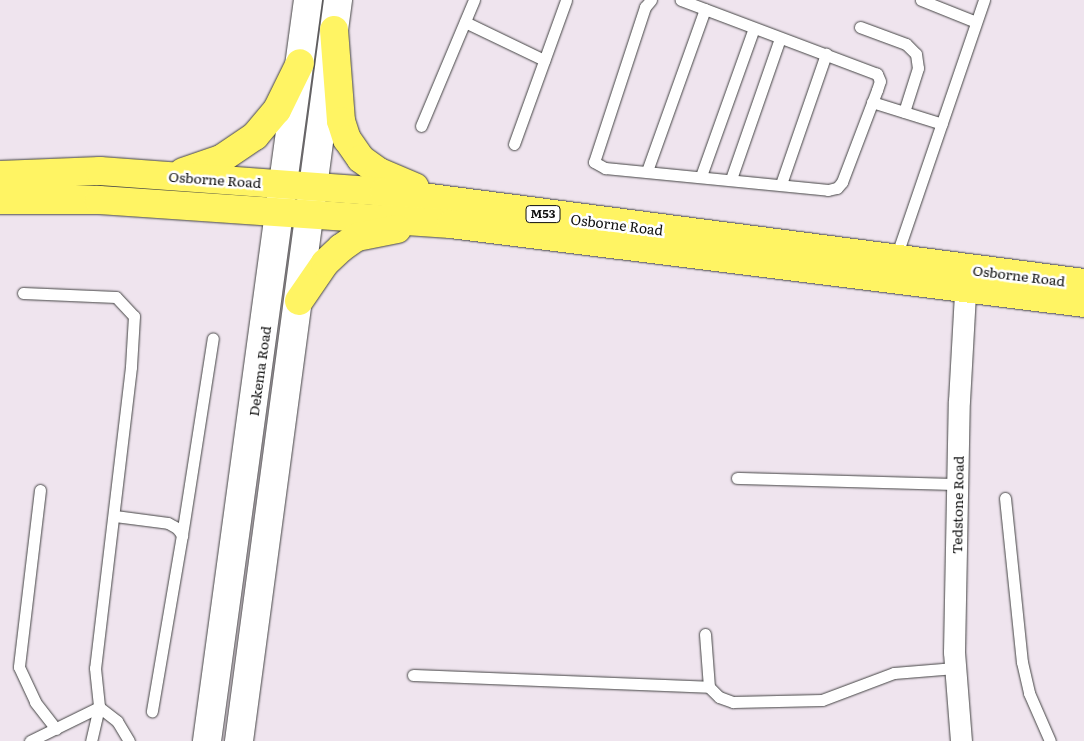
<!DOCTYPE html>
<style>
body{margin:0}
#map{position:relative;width:1084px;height:741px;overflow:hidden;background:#fffff3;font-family:Literata,serif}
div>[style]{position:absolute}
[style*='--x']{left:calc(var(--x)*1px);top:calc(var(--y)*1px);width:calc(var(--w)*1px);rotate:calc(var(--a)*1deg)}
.industrial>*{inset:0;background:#efe4ee;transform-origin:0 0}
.roads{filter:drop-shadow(0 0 1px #434343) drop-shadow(0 0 1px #434343)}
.service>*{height:11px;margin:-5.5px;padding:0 5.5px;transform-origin:5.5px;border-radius:5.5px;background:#fff}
.minor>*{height:21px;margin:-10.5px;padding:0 10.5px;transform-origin:10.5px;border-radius:10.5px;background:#fff}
.tertiary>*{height:28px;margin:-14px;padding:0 14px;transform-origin:14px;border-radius:14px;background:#fff}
.primary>*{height:28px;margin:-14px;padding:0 14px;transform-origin:14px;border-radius:14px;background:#fff463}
span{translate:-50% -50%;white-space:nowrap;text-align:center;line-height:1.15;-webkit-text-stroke:5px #fff;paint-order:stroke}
.shield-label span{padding:1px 4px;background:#fff;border:1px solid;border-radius:4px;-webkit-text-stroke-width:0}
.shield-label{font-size:12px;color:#101010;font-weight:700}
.street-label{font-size:14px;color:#101010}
</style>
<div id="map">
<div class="industrial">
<div style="left:0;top:0;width:1084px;height:741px"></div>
</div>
<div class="roads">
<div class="service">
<div style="--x:651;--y:0;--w:9;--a:131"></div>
<div style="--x:645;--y:7;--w:163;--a:108.2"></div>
<div style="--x:594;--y:162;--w:13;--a:29"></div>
<div style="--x:605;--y:168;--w:224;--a:5.6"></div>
<div style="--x:828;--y:190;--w:9;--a:-13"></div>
<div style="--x:837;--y:188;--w:8;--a:-50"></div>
<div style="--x:842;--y:182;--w:98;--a:-69.2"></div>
<div style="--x:877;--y:90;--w:9;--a:-72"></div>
<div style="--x:880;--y:81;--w:8;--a:-113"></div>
<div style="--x:877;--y:74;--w:210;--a:-159.3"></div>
<div style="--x:921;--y:0;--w:59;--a:21.8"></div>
<div style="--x:465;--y:22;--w:88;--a:25.7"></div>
<div style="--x:860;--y:27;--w:49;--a:20.3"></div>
<div style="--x:906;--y:44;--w:14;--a:45"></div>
<div style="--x:916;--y:54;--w:14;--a:82"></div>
<div style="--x:918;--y:68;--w:46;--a:107.7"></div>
<div style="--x:872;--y:102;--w:73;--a:17.4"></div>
<div style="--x:421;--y:126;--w:137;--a:-67.2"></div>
<div style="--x:514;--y:144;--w:153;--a:-70.1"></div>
<div style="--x:647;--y:171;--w:172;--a:-70.3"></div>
<div style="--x:701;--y:176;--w:157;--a:-70.3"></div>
<div style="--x:731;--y:179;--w:149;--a:-70.8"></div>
<div style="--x:781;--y:184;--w:138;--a:-70.9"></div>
<div style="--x:895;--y:260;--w:275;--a:-71.1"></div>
<div style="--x:23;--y:293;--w:93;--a:2.5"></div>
<div style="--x:116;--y:297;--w:26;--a:47"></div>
<div style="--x:134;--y:316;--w:51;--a:93.4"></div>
<div style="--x:131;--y:367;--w:303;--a:96.8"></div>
<div style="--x:95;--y:668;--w:39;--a:84"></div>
<div style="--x:99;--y:707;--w:35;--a:103"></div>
<div style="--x:737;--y:478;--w:220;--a:1.6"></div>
<div style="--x:40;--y:490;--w:178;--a:96.8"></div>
<div style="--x:19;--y:667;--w:38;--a:65"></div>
<div style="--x:35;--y:702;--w:34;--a:52"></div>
<div style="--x:1005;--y:498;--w:165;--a:84.1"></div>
<div style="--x:1022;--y:662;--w:32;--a:77"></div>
<div style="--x:1029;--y:693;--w:52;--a:66.4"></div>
<div style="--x:115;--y:516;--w:53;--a:7.5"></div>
<div style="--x:168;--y:523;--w:10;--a:29"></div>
<div style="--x:177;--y:528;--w:9;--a:54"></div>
<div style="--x:182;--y:535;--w:179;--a:99.7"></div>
<div style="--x:182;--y:535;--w:199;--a:-81.1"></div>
<div style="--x:705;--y:634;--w:53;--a:85.7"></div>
<div style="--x:709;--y:687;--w:14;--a:45"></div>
<div style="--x:719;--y:697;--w:15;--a:20"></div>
<div style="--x:733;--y:702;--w:89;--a:-1.3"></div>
<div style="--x:822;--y:700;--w:77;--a:-20.6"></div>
<div style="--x:894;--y:673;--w:61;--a:-4.7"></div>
<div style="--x:413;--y:675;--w:296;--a:2.3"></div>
<div style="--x:99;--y:707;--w:23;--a:38"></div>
<div style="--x:117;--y:721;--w:23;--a:59"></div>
<div style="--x:30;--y:741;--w:77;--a:-26.2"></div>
</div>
<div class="minor">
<div style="--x:961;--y:741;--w:89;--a:-94.5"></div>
<div style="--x:954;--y:652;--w:251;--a:-88.9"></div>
<div style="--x:959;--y:401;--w:127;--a:-86.8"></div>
</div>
<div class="tertiary">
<div style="--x:207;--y:741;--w:748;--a:-82.24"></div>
<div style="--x:239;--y:741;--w:748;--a:-82.39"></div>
</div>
<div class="primary">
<div style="--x:334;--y:30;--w:91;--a:85.6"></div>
<div style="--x:341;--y:121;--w:19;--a:72"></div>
<div style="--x:347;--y:139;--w:24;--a:55"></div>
<div style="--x:361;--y:159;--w:22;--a:36"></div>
<div style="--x:379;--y:172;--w:39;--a:23"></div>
<div style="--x:183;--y:172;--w:40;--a:-18.9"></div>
<div style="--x:221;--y:159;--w:41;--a:-34.1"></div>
<div style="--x:255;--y:136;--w:34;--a:-50"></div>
<div style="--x:277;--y:110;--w:52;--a:-63.9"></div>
<div style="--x:0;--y:175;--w:100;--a:-2.3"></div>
<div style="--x:100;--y:171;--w:285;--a:4.2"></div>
<div style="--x:384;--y:192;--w:706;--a:7.41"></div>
<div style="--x:0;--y:200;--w:99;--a:0"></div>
<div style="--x:99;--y:200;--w:353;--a:3.9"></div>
<div style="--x:451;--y:224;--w:638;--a:7.11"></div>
<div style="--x:299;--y:301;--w:46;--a:-55.6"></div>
<div style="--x:325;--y:263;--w:22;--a:-43"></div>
<div style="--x:341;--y:248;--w:19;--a:-35"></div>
<div style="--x:357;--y:237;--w:41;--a:-11.3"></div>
</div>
</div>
<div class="shield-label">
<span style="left:543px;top:214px">M53</span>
</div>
<div class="street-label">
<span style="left:215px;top:179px;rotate:4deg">Osborne Road</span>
<span style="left:617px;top:224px;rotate:7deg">Osborne Road</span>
<span style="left:1019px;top:275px;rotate:7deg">Osborne Road</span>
<span style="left:259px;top:371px;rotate:-82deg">Dekema Road</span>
<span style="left:957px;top:505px;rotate:-89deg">Tedstone Road</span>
</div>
</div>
